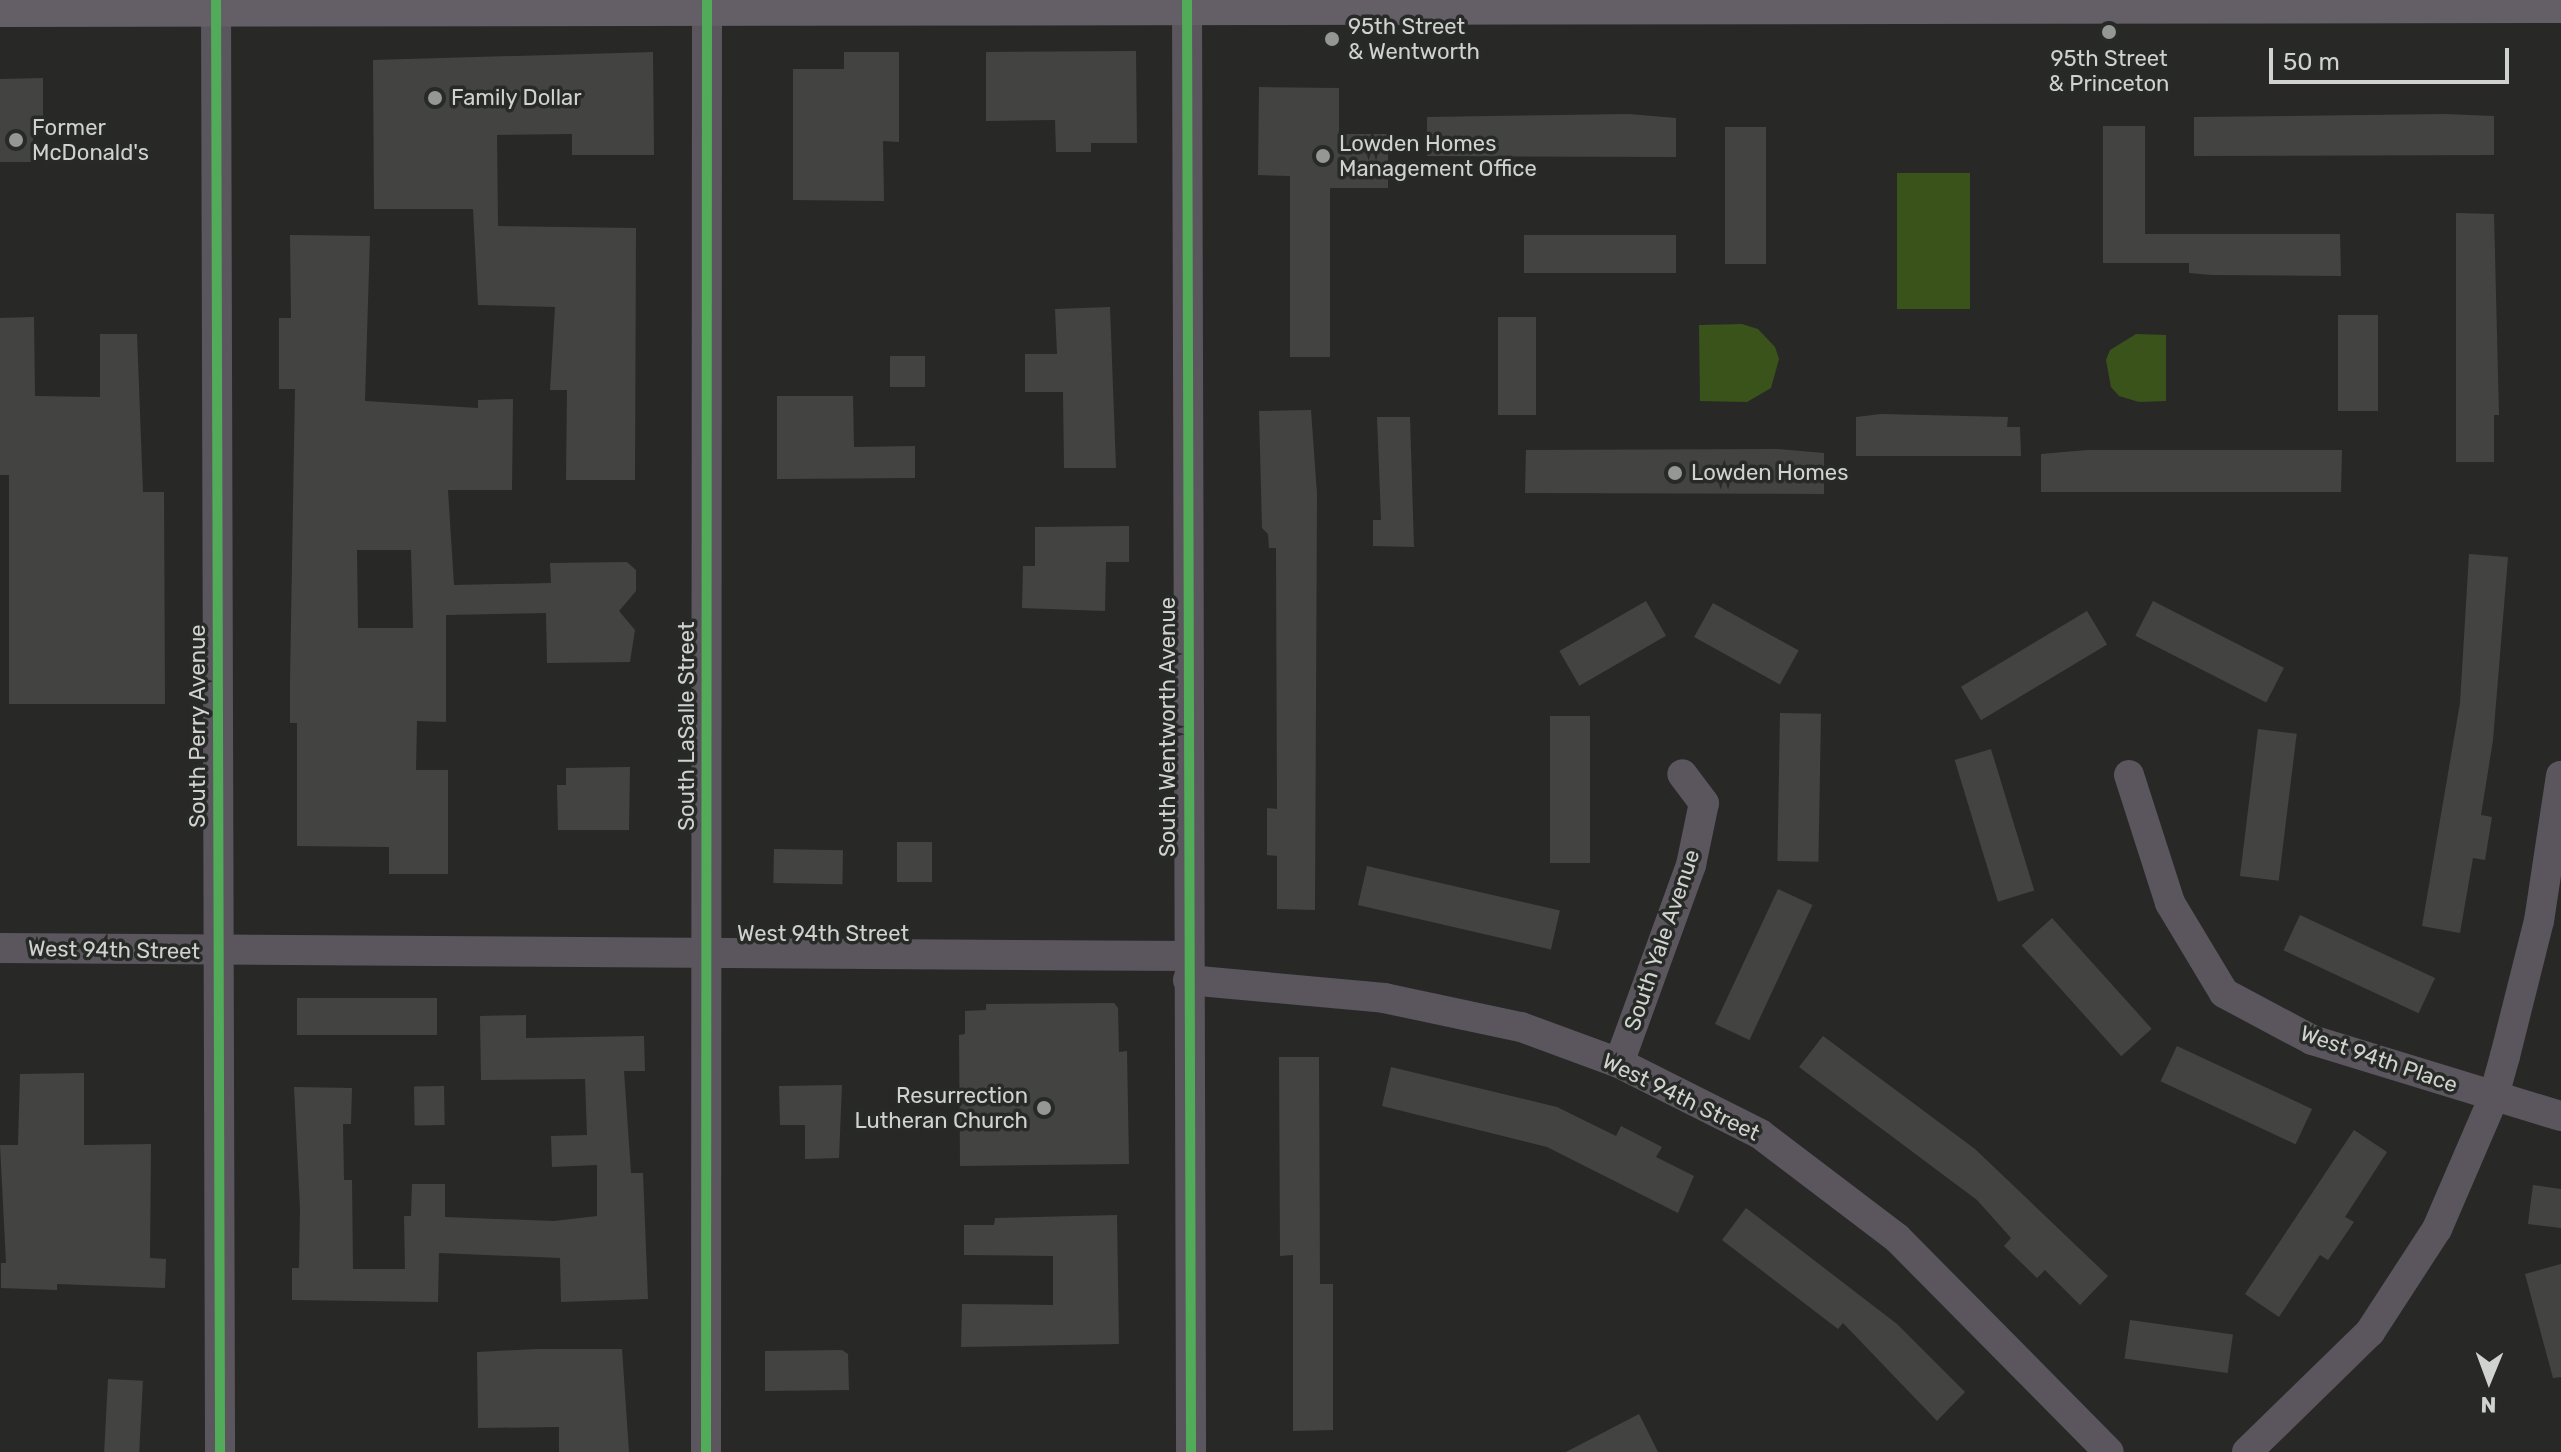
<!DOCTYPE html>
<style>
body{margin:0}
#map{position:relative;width:2561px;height:1452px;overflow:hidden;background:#282927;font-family:Rubik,sans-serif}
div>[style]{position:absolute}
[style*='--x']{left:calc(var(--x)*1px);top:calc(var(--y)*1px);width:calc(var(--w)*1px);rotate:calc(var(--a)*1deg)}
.green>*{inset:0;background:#39531b;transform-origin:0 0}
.building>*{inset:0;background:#434442;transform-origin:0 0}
.minor>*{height:30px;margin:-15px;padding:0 15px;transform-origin:15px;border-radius:15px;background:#5b565d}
.primary>*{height:44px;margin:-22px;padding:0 22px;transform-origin:22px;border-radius:22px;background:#645f67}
.cycleway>*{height:10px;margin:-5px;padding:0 5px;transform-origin:5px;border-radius:5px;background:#51ab58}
.dots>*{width:22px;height:22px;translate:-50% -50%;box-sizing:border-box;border:4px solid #272a26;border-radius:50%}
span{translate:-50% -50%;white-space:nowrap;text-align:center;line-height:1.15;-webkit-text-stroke:7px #272a26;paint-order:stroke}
.poi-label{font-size:22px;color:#d0d2cf}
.left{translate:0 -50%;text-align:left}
.right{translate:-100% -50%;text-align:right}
.street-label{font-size:22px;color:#d0d2cf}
.north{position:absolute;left:2449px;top:1340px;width:80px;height:80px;-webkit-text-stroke:6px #272a26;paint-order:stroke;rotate:181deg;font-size:22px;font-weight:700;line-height:32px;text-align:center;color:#d0d2cf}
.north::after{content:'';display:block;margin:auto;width:28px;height:36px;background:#d0d2cf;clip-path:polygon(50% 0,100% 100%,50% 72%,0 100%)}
.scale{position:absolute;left:2269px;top:48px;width:240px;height:36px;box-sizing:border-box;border:4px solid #d0d2cf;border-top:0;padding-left:10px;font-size:24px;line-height:28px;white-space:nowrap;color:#d0d2cf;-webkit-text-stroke:6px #272a26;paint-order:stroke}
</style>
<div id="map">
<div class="green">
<div style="left:1970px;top:173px;width:136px;height:73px;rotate:90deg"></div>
<div style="clip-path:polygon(1742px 324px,1758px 329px,1775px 347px,1779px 359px,1771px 388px,1747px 402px,1700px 401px,1699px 325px)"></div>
<div style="clip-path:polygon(2136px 334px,2166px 335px,2166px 401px,2139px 402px,2119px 396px,2111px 387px,2106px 360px,2110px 350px)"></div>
</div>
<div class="building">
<div style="clip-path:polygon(1136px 51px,1137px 143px,1091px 143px,1091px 152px,1056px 152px,1055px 120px,986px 121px,986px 52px)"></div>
<div style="clip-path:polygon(653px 52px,654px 155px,572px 155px,572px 134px,497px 135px,498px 226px,636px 228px,635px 480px,566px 480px,567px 390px,550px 390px,555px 307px,478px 305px,473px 209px,374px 209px,373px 60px)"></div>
<div style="clip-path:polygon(844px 52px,899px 52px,899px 142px,883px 141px,884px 201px,793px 200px,793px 69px,844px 69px)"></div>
<div style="clip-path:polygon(43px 78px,43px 118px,33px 118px,33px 162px,0 162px,0 79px)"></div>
<div style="clip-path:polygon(1259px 87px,1339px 88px,1339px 134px,1388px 134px,1388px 188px,1330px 188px,1330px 357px,1290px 357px,1290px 176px,1258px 175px)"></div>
<div style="clip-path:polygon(1629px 114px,1676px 118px,1676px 157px,1427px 156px,1427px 117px)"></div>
<div style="clip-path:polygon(2445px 114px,2494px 116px,2494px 155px,2194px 156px,2194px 117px)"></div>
<div style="clip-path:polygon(2103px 126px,2145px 126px,2145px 234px,2340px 234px,2341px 276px,2212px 275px,2189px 273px,2189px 263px,2103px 263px)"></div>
<div style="left:1766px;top:127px;width:137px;height:41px;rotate:90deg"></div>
<div style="clip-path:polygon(2456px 213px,2494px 214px,2499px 415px,2494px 415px,2494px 462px,2456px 462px)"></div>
<div style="clip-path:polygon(evenodd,290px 235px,370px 236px,365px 401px,478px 408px,478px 400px,513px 399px,512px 490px,448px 490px,454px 585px,551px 583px,550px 563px,627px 562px,636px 570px,636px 591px,619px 611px,635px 630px,630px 662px,547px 663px,546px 613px,446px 615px,446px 722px,417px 721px,416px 770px,448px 770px,448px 874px,389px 874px,389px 847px,297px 846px,297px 723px,290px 723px,290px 680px,295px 389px,279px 389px,279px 318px,291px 318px,290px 235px,357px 550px,411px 550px,413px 628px,358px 628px,357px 550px)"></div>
<div style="left:1676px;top:235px;width:38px;height:152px;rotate:90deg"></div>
<div style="clip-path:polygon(1110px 307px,1116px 468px,1064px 468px,1063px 392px,1025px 392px,1025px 354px,1057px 354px,1055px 309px)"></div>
<div style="left:2338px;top:315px;width:40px;height:96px"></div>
<div style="clip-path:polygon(34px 317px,35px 396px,100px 397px,100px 334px,137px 334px,143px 492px,164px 492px,165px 704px,9px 704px,9px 475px,0 475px,0 318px)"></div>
<div style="left:1498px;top:317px;width:38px;height:98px"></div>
<div style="left:890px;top:356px;width:35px;height:31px"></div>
<div style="clip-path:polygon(777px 396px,853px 396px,854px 447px,915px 446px,915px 478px,777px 479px)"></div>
<div style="clip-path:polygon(1311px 410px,1317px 494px,1315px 910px,1277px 909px,1277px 856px,1267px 855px,1267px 808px,1277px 809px,1276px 548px,1269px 548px,1268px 534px,1262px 528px,1259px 411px)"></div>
<div style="clip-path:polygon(1881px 414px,2008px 417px,2007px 427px,2020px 427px,2021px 456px,1856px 456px,1856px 417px)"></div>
<div style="clip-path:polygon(1377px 417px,1410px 417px,1414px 547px,1373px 546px,1373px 520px,1381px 520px)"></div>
<div style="clip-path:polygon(1777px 449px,1824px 453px,1824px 494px,1525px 493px,1526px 450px)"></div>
<div style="clip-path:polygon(2087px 450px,2342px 450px,2341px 492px,2041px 492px,2041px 454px)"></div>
<div style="clip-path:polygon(1129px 526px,1129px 562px,1106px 562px,1105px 611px,1022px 608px,1023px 566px,1035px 566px,1035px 527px)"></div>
<div style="clip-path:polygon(2469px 554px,2508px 557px,2493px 740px,2481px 815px,2492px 817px,2485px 860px,2473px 858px,2460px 933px,2422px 926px,2460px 703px)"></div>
<div style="left:1646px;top:601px;width:40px;height:100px;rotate:60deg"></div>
<div style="left:2153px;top:601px;width:147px;height:39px;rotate:27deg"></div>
<div style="left:1713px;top:603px;width:98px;height:39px;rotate:29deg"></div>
<div style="left:2087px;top:611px;width:39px;height:147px;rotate:59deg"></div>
<div style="left:1780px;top:713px;width:41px;height:148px;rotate:1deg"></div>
<div style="left:1550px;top:716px;width:40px;height:147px"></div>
<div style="left:2258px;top:729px;width:39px;height:148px;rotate:7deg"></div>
<div style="left:1991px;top:749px;width:148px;height:38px;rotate:73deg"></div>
<div style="clip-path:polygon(630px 767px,629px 830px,558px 830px,557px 785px,566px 785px,566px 768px)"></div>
<div style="left:897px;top:842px;width:35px;height:40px"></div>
<div style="left:774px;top:849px;width:69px;height:34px;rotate:1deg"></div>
<div style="left:1367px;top:866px;width:198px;height:40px;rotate:13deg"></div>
<div style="left:1778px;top:889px;width:38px;height:149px;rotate:25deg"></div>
<div style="left:2300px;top:915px;width:149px;height:39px;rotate:25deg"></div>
<div style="left:2052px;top:918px;width:149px;height:41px;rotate:48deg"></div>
<div style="left:437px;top:998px;width:37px;height:140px;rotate:90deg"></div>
<div style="clip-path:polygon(1114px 1003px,1118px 1008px,1119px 1052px,1127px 1051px,1129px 1164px,960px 1166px,959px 1035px,965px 1034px,965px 1011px,986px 1010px,986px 1004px)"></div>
<div style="clip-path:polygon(526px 1015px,526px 1038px,644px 1036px,645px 1071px,624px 1071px,631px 1173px,643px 1173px,648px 1299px,561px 1302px,560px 1258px,439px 1253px,438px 1302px,292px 1300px,292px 1268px,299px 1268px,300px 1209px,294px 1087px,352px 1088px,351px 1124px,343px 1124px,344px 1180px,352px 1180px,353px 1269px,405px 1269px,404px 1216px,411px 1216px,412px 1184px,445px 1184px,445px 1217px,554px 1221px,597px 1216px,597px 1165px,552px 1167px,551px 1136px,587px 1135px,585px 1079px,481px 1080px,480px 1016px)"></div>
<div style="clip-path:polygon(1823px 1036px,1975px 1149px,2108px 1276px,2080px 1305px,2045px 1270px,2037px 1278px,2004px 1246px,2011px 1238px,1977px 1200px,1799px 1067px)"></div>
<div style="left:2177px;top:1046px;width:149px;height:39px;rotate:25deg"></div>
<div style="clip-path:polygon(1279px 1057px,1319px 1057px,1320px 1284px,1333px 1284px,1333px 1430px,1293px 1431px,1293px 1255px,1280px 1256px)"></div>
<div style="clip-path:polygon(1391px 1067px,1557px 1107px,1616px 1136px,1621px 1126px,1662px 1147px,1656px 1157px,1694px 1176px,1678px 1213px,1547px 1147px,1382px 1106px)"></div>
<div style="clip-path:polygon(84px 1073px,84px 1145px,151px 1144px,150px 1258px,166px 1259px,165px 1288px,57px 1284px,57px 1290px,1px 1288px,1px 1263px,6px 1263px,0 1145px,18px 1145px,20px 1074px)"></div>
<div style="clip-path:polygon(842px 1085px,839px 1158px,805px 1159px,805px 1125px,780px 1125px,779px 1086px)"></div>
<div style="left:444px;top:1086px;width:39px;height:30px;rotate:89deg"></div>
<div style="clip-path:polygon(2354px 1130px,2387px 1152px,2345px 1217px,2354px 1222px,2328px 1260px,2320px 1255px,2279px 1317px,2245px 1294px)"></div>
<div style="clip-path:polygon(2533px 1185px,2561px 1189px,2561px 1228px,2528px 1224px)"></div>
<div style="clip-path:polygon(1746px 1208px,1897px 1324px,1965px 1392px,1937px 1421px,1843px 1323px,1838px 1329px,1722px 1240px)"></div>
<div style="clip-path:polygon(1117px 1215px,1119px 1344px,961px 1347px,962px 1304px,1053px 1305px,1053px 1256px,964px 1255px,964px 1225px,994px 1225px,995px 1218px)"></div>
<div style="clip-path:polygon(2561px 1264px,2561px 1377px,2553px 1378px,2525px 1274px)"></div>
<div style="left:2130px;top:1320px;width:104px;height:39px;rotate:8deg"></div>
<div style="clip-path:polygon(537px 1349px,622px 1349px,629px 1452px,559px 1452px,559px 1427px,478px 1428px,477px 1352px)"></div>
<div style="clip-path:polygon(842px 1350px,848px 1354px,849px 1390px,765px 1391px,765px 1351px)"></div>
<div style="left:108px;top:1379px;width:35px;height:73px;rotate:3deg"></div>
<div style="clip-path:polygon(1639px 1414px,1658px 1452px,1566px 1452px)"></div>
</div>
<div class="minor">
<div style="--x:216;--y:0;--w:1452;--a:89.84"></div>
<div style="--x:1187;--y:1;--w:1451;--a:89.84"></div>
<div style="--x:2129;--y:775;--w:134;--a:72.2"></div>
<div style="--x:2170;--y:903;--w:105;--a:59"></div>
<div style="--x:2224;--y:993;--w:100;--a:28.1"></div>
<div style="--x:2312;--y:1040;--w:260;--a:17"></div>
<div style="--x:0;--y:948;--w:1188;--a:0.39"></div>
<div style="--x:1188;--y:980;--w:197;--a:5.2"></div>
<div style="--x:1384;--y:998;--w:140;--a:12"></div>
<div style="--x:1521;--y:1027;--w:104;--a:20.2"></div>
<div style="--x:1619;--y:1063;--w:158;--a:26.7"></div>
<div style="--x:1760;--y:1134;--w:172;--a:37.2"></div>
<div style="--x:1897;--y:1238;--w:301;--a:45.3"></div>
<div style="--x:1619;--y:1063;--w:211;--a:-70"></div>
<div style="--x:1691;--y:865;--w:63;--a:-78.2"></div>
<div style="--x:1704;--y:803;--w:36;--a:-127"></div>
<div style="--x:706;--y:1452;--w:1452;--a:-89.96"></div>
<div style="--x:2247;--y:1452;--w:172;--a:-44.3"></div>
<div style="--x:2370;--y:1332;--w:123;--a:-57"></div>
<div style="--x:2437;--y:1229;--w:142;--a:-66.7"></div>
<div style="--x:2493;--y:1099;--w:45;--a:-74.4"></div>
<div style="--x:2505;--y:1056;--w:139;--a:-75.9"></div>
<div style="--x:2539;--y:921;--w:147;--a:-81.4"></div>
</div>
<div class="primary">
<div style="--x:0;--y:5;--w:2561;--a:-0.09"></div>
</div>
<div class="cycleway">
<div style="--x:216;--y:0;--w:1452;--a:89.84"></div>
<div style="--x:1187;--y:0;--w:1452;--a:89.84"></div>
<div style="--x:706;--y:1452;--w:1452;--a:-89.96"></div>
</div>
<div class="dots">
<div style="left:2109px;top:32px;background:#959794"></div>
<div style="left:1332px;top:39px;background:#959794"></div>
<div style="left:435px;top:98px;background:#959794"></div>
<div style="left:16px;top:140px;background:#959794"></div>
<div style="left:1323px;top:156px;background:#959794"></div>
<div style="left:1675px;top:473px;background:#959794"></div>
<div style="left:1044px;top:1108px;background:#959794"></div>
</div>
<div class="poi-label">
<span class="left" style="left:1348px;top:39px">95th Street<br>&amp; Wentworth</span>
<span style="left:2109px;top:71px">95th Street<br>&amp; Princeton</span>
<span class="left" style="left:451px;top:98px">Family Dollar</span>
<span class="left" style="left:32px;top:140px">Former<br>McDonald's</span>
<span class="left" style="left:1339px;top:156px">Lowden Homes<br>Management Office</span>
<span class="left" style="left:1691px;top:473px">Lowden Homes</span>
<span class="right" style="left:1028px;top:1108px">Resurrection<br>Lutheran Church</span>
</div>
<div class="street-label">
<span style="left:198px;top:726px;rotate:-90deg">South Perry Avenue</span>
<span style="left:687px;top:726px;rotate:-90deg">South LaSalle Street</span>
<span style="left:1168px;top:727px;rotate:-90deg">South Wentworth Avenue</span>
<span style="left:823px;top:934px">West 94th Street</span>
<span style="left:1662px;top:940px;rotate:-71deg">South Yale Avenue</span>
<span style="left:114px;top:950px;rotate:1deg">West 94th Street</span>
<span style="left:2379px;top:1059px;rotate:19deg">West 94th Place</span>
<span style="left:1681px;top:1097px;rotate:26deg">West 94th Street</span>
</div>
<div class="north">N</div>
<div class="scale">50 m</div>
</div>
